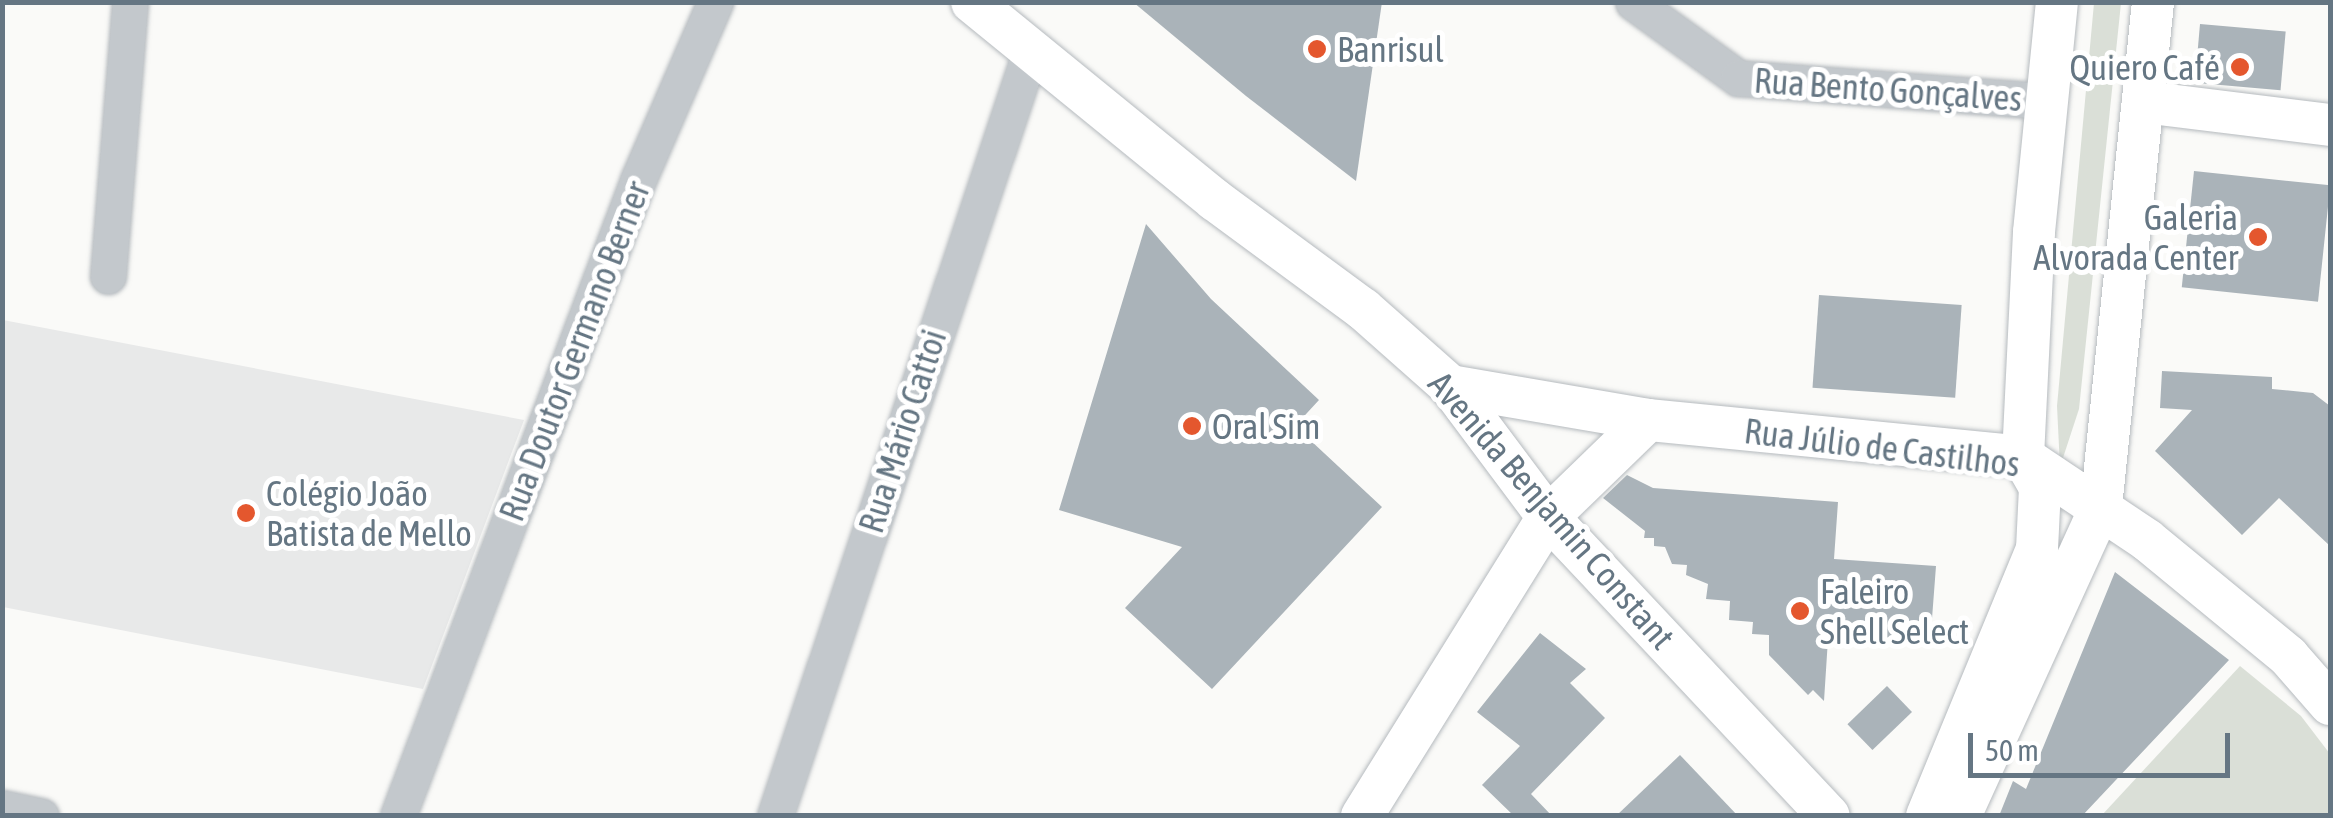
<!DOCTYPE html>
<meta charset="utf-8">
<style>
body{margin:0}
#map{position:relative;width:2333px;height:818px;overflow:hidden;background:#fafaf8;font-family:"Asap Condensed",sans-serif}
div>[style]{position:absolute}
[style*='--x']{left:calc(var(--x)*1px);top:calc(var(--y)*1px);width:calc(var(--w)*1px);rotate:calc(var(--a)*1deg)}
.built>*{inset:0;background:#e8e9e9}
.green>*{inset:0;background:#dadfd7}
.building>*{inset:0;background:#aab3b9;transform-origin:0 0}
.roads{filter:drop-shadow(0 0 2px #b5babe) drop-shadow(0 0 2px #b5babe)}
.minor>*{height:35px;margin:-17.5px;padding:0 17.5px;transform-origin:17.5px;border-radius:17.5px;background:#c3c8cc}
.major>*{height:42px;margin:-21px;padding:0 21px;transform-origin:21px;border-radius:21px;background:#fff}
.dots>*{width:28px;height:28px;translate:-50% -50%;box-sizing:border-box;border:5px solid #fff;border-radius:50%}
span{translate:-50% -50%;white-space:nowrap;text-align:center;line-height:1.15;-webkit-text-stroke:10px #fff;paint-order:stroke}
.poi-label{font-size:35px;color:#657683}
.left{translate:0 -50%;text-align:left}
.right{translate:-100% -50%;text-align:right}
.street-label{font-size:35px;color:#657683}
.frame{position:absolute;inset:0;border:5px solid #657683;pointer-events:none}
.scale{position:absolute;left:1968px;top:733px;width:262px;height:45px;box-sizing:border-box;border:5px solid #657683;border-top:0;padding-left:12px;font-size:30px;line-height:35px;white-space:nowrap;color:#657683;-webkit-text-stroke:8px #fff;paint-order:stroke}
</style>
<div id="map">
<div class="built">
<div style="clip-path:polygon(3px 320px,524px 420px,423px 689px,3px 607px)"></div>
</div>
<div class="green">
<div style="clip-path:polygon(2094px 3px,2121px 3px,2079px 409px,2060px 467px,2057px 406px)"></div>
<div style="clip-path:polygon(2240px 666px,2301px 716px,2330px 754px,2330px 815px,2102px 815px)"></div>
</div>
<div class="building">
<div style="clip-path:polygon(1133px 2px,1382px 2px,1356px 181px,1246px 96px)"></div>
<div style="left:2200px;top:24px;width:86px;height:59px;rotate:5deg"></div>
<div style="left:2194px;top:171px;width:137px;height:117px;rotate:6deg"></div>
<div style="clip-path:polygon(1146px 224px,1211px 299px,1319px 400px,1295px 426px,1382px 507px,1212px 689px,1125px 608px,1182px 547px,1059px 510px)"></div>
<div style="left:1819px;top:295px;width:143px;height:93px;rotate:4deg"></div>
<div style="clip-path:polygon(2162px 371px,2272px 377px,2272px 389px,2313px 393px,2330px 406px,2330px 546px,2279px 498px,2242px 535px,2155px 451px,2192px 410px,2160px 408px)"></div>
<div style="clip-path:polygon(1627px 475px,1653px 488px,1838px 502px,1834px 559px,1936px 566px,1930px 645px,1828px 639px,1824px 701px,1813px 690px,1808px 695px,1769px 655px,1769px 635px,1752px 634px,1753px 622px,1729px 620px,1730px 601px,1706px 599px,1708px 584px,1686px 575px,1687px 565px,1672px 564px,1665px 547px,1654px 546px,1654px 538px,1644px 538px,1645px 531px,1603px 498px)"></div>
<div style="clip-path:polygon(2115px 572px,2229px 660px,2082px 816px,1999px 816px,2013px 781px,2026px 789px)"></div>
<div style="clip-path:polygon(1540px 633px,1586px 669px,1570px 683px,1605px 718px,1531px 794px,1552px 816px,1514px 816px,1482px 785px,1520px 746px,1477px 712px)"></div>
<div style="left:1887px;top:686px;width:36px;height:55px;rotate:46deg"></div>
<div style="clip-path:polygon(1680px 755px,1738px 816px,1616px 816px)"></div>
</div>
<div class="roads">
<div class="minor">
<div style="--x:1633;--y:2;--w:130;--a:35.9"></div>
<div style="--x:1738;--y:78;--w:310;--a:4.3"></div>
<div style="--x:108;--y:276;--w:275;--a:-85.4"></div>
<div style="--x:2;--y:808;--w:40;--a:12"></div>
<div style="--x:398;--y:816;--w:682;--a:-69.31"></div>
<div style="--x:639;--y:178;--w:192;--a:-66.6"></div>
<div style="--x:775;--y:816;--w:811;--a:-71.52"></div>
</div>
<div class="major">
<div style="--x:972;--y:2;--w:313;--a:39.2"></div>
<div style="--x:1215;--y:200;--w:184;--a:36.4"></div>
<div style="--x:1363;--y:309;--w:116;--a:41.5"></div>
<div style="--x:1450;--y:386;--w:164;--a:53.2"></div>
<div style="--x:1548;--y:517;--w:410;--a:46.8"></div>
<div style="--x:2143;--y:102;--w:188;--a:7"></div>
<div style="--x:1450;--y:386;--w:201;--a:9.7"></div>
<div style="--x:1648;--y:420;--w:377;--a:5.6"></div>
<div style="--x:2023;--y:457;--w:149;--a:33.8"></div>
<div style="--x:2147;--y:540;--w:183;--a:39.4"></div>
<div style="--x:2288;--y:656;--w:64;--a:48.8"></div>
<div style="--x:1362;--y:816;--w:352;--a:-58.1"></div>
<div style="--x:1548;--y:517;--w:139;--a:-44.1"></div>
<div style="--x:1927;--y:816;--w:289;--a:-67.6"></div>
<div style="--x:2037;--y:549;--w:62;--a:-87.2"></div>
<div style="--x:2040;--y:487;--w:34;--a:-120"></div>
<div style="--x:2023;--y:457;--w:225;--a:-87.2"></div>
<div style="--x:2034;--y:232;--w:231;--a:-84.3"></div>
<div style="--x:1960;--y:816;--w:340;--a:-65.5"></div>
<div style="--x:2101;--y:507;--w:508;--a:-84.12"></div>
</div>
</div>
<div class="dots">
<div style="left:1317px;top:49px;background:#e4572e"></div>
<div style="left:2240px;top:67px;background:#e4572e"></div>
<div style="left:2258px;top:237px;background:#e4572e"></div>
<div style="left:1192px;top:426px;background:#e4572e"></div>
<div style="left:246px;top:513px;background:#e4572e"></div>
<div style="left:1800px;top:611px;background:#e4572e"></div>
</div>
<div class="poi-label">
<span class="left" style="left:1337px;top:49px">Banrisul</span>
<span class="right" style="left:2220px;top:67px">Quiero Café</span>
<span class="right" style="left:2238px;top:237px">Galeria<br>Alvorada Center</span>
<span class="left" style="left:1212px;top:426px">Oral Sim</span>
<span class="left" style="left:266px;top:513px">Colégio João<br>Batista de Mello</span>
<span class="left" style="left:1820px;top:611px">Faleiro<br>Shell Select</span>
</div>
<div class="street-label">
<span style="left:1888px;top:89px;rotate:4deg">Rua Bento Gonçalves</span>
<span style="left:574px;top:351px;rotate:-69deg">Rua Doutor Germano Berner</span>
<span style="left:902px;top:431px;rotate:-72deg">Rua Mário Cattoi</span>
<span style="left:1882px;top:447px;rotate:7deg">Rua Júlio de Castilhos</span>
<span style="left:1552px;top:510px;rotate:49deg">Avenida Benjamin Constant</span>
</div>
<div class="frame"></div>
<div class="scale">50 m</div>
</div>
